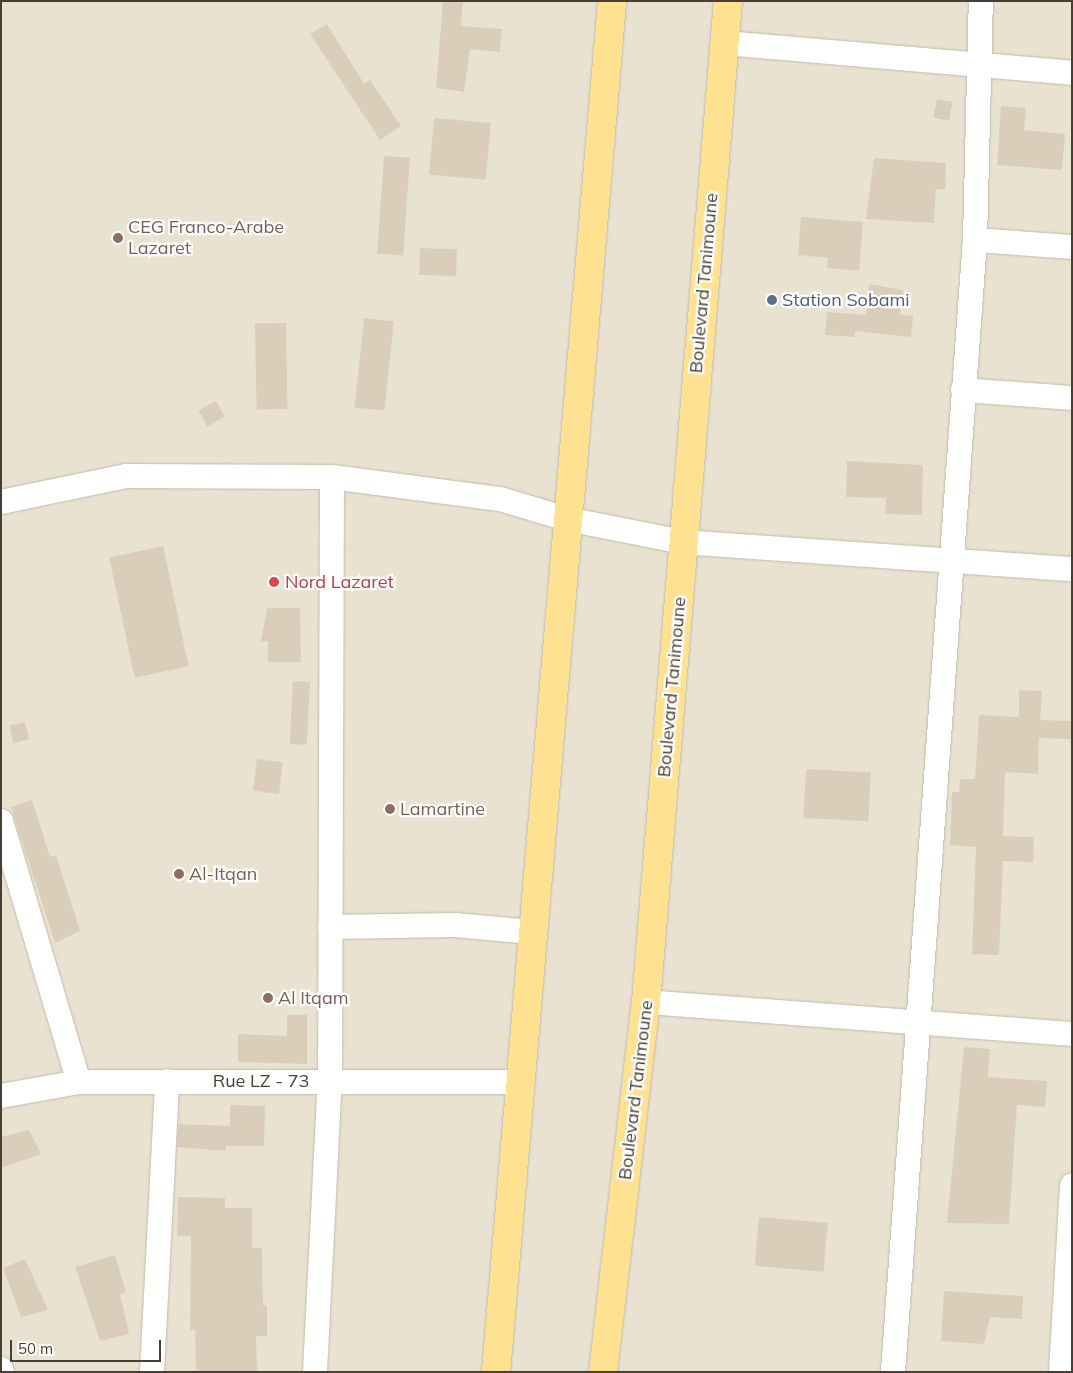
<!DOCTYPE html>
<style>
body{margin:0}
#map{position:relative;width:1073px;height:1373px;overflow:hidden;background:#f4efe4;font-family:Mulish,sans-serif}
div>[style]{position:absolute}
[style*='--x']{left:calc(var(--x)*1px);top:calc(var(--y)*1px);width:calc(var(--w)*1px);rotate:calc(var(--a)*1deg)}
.residential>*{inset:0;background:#e9e2d1;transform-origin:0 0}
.building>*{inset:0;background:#dacebb;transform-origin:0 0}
.roads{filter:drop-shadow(0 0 1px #c3baa9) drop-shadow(0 0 1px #c3baa9)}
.minor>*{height:24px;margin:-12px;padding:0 12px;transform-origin:12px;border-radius:12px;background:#fff}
.primary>*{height:28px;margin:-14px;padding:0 14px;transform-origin:14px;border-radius:14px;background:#ffe192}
.dots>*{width:14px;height:14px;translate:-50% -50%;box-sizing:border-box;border:2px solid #fff;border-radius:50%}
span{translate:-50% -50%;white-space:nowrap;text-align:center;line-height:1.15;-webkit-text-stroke:4.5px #fff;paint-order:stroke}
.education-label{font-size:18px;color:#785e54}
.left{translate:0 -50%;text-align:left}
.street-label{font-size:18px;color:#473f33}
.service-label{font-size:18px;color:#4e5e75}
.health-label{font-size:18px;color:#be3a42}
.frame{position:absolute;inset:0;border:2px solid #473f33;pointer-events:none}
.scale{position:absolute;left:10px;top:1340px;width:151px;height:22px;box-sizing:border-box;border:2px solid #473f33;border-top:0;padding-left:6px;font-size:15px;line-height:18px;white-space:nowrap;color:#473f33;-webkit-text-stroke:4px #fff;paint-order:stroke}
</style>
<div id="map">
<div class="residential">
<div style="left:1px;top:1px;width:1071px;height:1371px"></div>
</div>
<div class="building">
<div style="clip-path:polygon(443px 1px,463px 1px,461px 26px,502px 29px,500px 52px,470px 49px,464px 92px,436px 88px)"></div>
<div style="clip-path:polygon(327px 24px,364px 84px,370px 80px,401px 126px,380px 140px,310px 34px)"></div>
<div style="left:937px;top:99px;width:16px;height:19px;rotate:11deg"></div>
<div style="clip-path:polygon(1001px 106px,1026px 108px,1024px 130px,1065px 134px,1062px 170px,997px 165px)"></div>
<div style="left:434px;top:118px;width:57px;height:57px;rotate:5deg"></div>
<div style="left:384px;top:156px;width:26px;height:98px;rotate:4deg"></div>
<div style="clip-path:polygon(874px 158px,946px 163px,945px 190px,936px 189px,934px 223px,866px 219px)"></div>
<div style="clip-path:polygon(801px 217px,863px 222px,859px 271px,827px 268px,828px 258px,798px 255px)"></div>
<div style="left:420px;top:248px;width:37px;height:27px;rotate:2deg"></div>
<div style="clip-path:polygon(869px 284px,903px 290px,900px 315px,913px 316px,911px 337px,855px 331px,855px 337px,825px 335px,827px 312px,866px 315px)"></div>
<div style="left:364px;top:318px;width:30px;height:90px;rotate:6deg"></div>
<div style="left:286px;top:323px;width:86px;height:31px;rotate:89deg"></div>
<div style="left:216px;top:401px;width:18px;height:20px;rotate:61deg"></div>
<div style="clip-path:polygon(847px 461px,923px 465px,922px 515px,885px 514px,886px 498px,846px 497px)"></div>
<div style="left:163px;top:546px;width:123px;height:55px;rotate:78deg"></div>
<div style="clip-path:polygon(267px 608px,300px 608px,301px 662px,268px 662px,268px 641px,261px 641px)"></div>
<div style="left:293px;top:681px;width:17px;height:63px;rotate:3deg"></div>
<div style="clip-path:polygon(1019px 690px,1042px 691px,1040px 720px,1071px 721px,1071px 739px,1039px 738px,1038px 774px,1005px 772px,1003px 836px,1034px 837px,1033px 862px,1003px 861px,999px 955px,972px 954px,976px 847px,950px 845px,952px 792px,959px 792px,960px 779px,975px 779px,979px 715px,1019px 717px)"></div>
<div style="left:25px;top:722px;width:18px;height:16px;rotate:77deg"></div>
<div style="left:257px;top:759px;width:26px;height:32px;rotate:7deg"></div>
<div style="left:806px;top:769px;width:65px;height:49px;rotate:3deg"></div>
<div style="clip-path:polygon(32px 800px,50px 857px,56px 855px,80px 931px,55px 943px,11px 807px)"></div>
<div style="clip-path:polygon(287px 1015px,307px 1015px,307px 1064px,238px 1062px,238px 1034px,287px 1036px)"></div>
<div style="clip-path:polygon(964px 1047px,990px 1049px,988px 1077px,1047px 1081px,1045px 1107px,1017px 1105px,1009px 1224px,947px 1223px)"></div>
<div style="clip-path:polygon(230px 1105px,265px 1106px,264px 1146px,226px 1146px,226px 1151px,177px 1147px,179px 1124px,230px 1126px)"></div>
<div style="clip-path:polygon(29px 1130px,41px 1154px,1px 1168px,1px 1137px)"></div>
<div style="clip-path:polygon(178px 1197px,225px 1198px,225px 1208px,252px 1208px,252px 1248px,262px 1248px,263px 1305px,267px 1305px,267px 1336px,256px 1336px,257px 1372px,196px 1372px,195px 1330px,190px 1330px,191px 1236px,177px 1236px)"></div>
<div style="left:759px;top:1217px;width:69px;height:49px;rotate:5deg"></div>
<div style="clip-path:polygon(115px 1255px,126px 1293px,120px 1294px,129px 1334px,100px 1341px,75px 1267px)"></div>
<div style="clip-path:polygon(25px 1259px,48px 1310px,21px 1317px,3px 1268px)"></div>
<div style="clip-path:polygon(944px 1291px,1023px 1296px,1022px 1319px,990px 1317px,984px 1344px,941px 1341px)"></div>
</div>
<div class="roads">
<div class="minor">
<div style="--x:725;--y:43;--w:348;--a:4.9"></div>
<div style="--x:975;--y:240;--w:97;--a:4.1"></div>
<div style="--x:963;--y:390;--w:109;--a:4.2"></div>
<div style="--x:1;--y:502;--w:129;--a:-11.7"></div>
<div style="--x:127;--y:476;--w:205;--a:0.3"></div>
<div style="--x:332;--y:477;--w:169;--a:7.5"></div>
<div style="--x:500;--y:499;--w:70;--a:16.6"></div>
<div style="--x:567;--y:519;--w:118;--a:11.2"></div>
<div style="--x:683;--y:542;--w:390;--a:4"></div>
<div style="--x:1;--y:821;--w:272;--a:73.4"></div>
<div style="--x:330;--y:927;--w:125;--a:-0.9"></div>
<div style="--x:455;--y:925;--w:77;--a:5.2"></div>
<div style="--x:646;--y:1002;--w:427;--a:4.3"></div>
<div style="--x:1;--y:1096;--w:79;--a:-10.2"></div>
<div style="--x:79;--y:1082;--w:443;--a:0"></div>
<div style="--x:1;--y:1369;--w:3;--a:72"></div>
<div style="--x:152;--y:1372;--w:291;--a:-87"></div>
<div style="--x:315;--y:1372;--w:292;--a:-87.1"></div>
<div style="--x:330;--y:1080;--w:603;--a:-89.81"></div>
<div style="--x:893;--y:1372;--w:1135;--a:-85.86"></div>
<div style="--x:975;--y:240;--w:239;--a:-88.6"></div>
<div style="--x:1061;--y:1372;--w:187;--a:-86.6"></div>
</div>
<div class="primary">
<div style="--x:496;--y:1372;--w:1376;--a:-85.16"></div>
<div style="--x:603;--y:1372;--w:372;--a:-83.4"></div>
<div style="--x:646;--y:1002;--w:1004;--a:-85.32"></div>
</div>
</div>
<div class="dots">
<div style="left:118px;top:238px;background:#8d6e63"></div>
<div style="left:772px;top:300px;background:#5c6f8a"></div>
<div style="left:274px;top:582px;background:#e0444e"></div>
<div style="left:390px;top:809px;background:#8d6e63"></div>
<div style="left:179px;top:874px;background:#8d6e63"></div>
<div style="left:268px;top:998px;background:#8d6e63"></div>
</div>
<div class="education-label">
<span class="left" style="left:128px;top:238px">CEG Franco-Arabe<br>Lazaret</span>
<span class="left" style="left:400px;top:809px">Lamartine</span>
<span class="left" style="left:189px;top:874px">Al-Itqan</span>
<span class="left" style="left:278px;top:998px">Al Itqam</span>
</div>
<div class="street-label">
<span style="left:704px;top:283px;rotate:-85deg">Boulevard Tanimoune</span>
<span style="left:672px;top:687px;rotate:-85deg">Boulevard Tanimoune</span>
<span style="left:261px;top:1081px">Rue LZ - 73</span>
<span style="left:636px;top:1090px;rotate:-83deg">Boulevard Tanimoune</span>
</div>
<div class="service-label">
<span class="left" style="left:782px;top:300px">Station Sobami</span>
</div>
<div class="health-label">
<span class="left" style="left:285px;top:582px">Nord Lazaret</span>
</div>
<div class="frame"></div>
<div class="scale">50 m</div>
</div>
